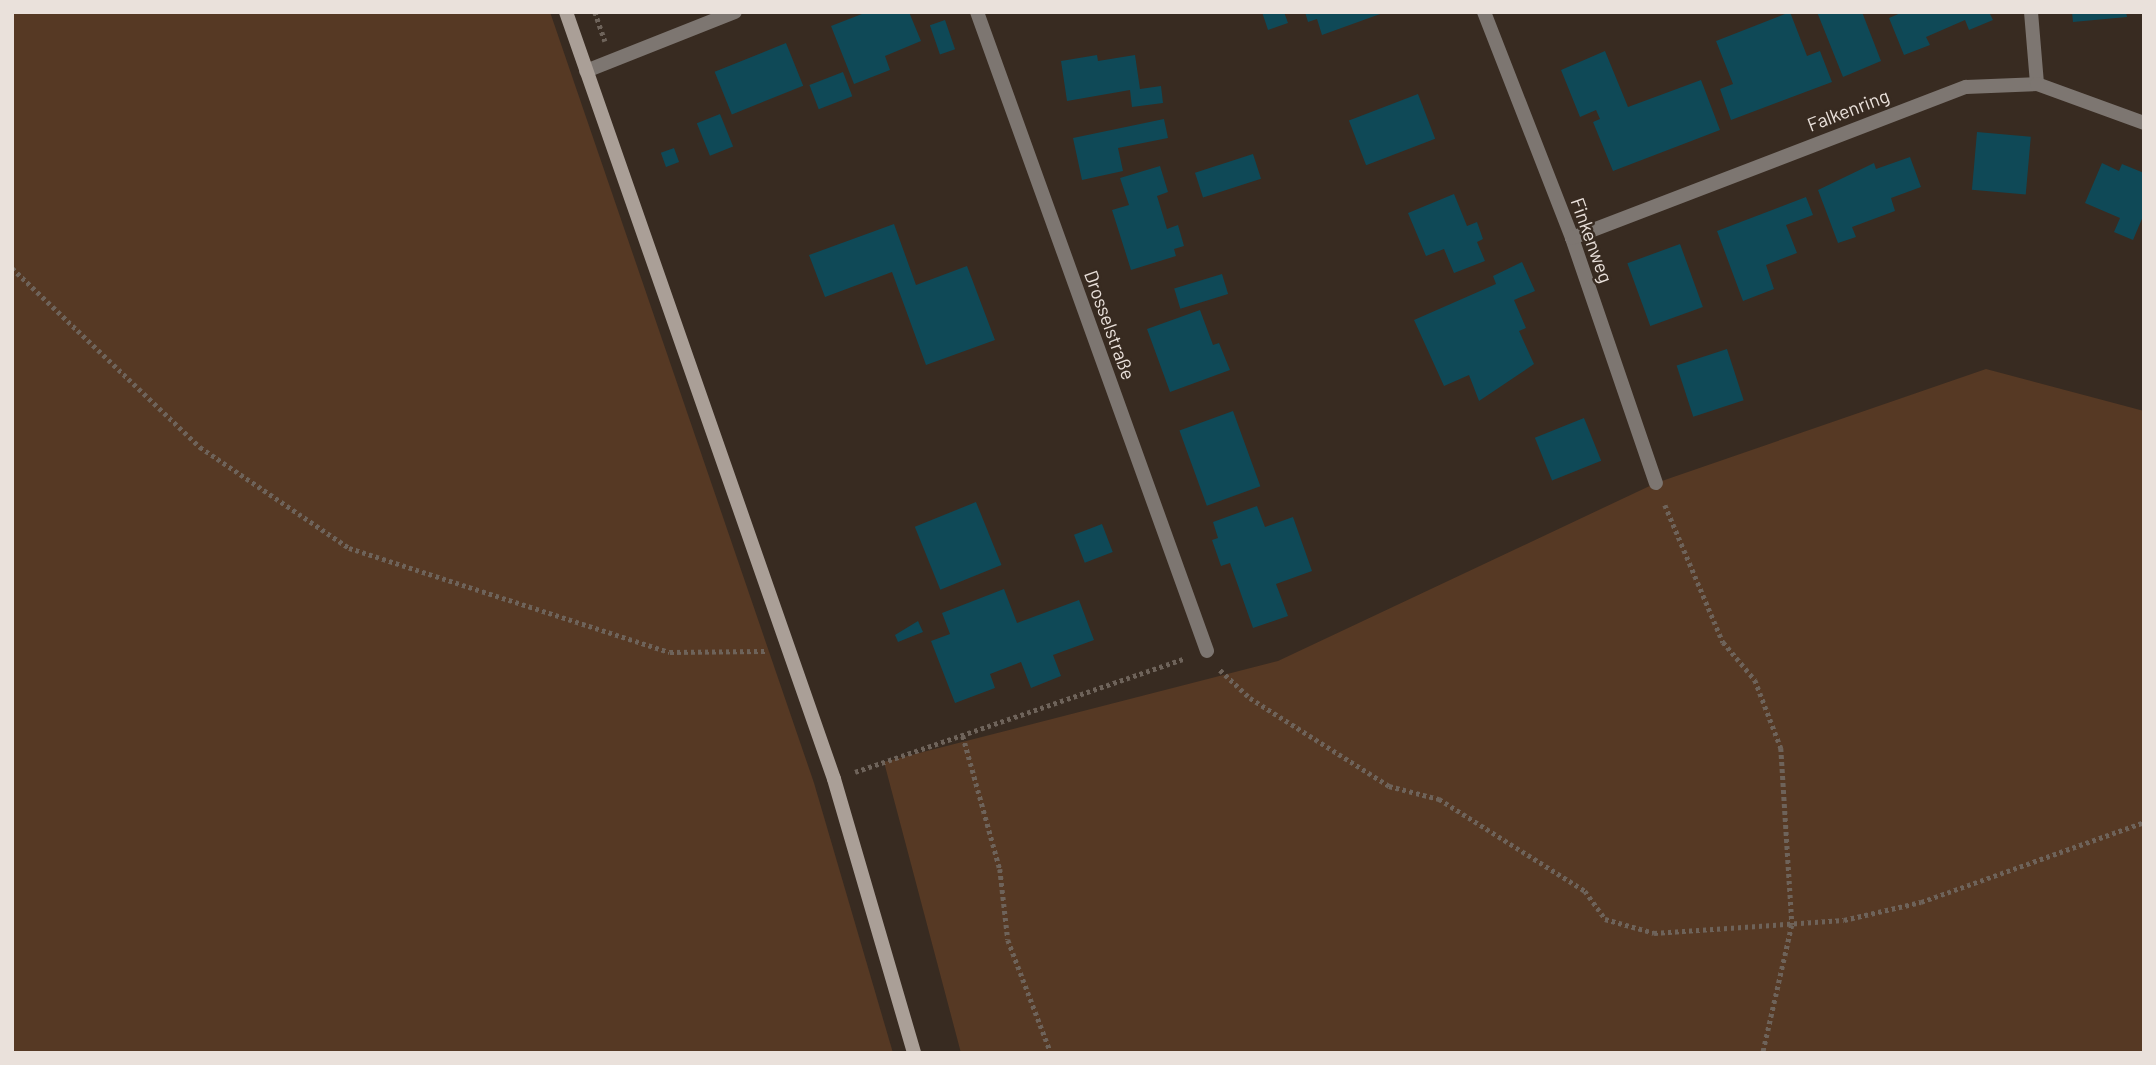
<!DOCTYPE html>
<meta charset="utf-8">
<style>
body{margin:0}
#map{position:relative;width:2156px;height:1065px;overflow:hidden;background:#382b21;font-family:Barlow,sans-serif}
div>[style]{position:absolute}
[style*='--x']{left:calc(var(--x)*1px);top:calc(var(--y)*1px);width:calc(var(--w)*1px);rotate:calc(var(--a)*1deg)}
.green>*{inset:0;background:#563924}
.building>*{inset:0;background:#0f4957;transform-origin:0 0}
.path>*{height:4.5px;margin-top:-2.25px;transform-origin:0;background:repeating-linear-gradient(90deg,#6e635a 0 3.5px,transparent 0 7px)}
.street>*{height:14px;margin:-7px;padding:0 7px;transform-origin:7px;border-radius:7px;background:#7d7671}
.secondary>*{height:14px;margin:-7px;padding:0 7px;transform-origin:7px;border-radius:7px;background:#aa9f97}
span{translate:-50% -50%;white-space:nowrap;text-align:center;line-height:1.15;-webkit-text-stroke:5px #382b21;paint-order:stroke}
.street-label{font-size:19px;color:#eae1db}
.frame{position:absolute;inset:0;border:14px solid #eae1db;pointer-events:none}
</style>
<div id="map">
<div class="green">
<div style="clip-path:polygon(12px 12px,550px 12px,814px 783px,893px 1053px,12px 1053px)"></div>
<div style="clip-path:polygon(1986px 369px,2144px 411px,2144px 1053px,961px 1053px,884px 762px,1278px 661px,1656px 483px)"></div>
</div>
<div class="building">
<div style="clip-path:polygon(867px 12px,909px 12px,921px 41px,885px 56px,890px 70px,854px 84px,831px 26px)"></div>
<div style="clip-path:polygon(1262px 12px,1284px 12px,1288px 23px,1268px 30px)"></div>
<div style="clip-path:polygon(1305px 12px,1383px 12px,1383px 13px,1322px 35px,1317px 19px,1308px 22px)"></div>
<div style="clip-path:polygon(1790px 12px,1807px 56px,1820px 51px,1832px 82px,1731px 120px,1720px 89px,1733px 84px,1716px 41px)"></div>
<div style="clip-path:polygon(1817px 12px,1862px 12px,1881px 61px,1843px 77px)"></div>
<div style="clip-path:polygon(1903px 12px,1989px 12px,1993px 20px,1969px 30px,1965px 20px,1926px 37px,1930px 45px,1904px 55px,1889px 18px)"></div>
<div style="clip-path:polygon(2072px 12px,2126px 12px,2127px 17px,2073px 22px)"></div>
<div style="left:945px;top:20px;width:31px;height:16px;rotate:71deg"></div>
<div style="left:786px;top:43px;width:46px;height:77px;rotate:68deg"></div>
<div style="clip-path:polygon(1605px 51px,1628px 107px,1701px 80px,1720px 130px,1613px 171px,1593px 122px,1600px 119px,1596px 110px,1580px 117px,1561px 70px)"></div>
<div style="clip-path:polygon(1097px 55px,1098px 61px,1135px 55px,1140px 89px,1161px 86px,1163px 103px,1132px 107px,1130px 90px,1067px 101px,1061px 61px)"></div>
<div style="left:843px;top:72px;width:26px;height:36px;rotate:69deg"></div>
<div style="left:1418px;top:94px;width:48px;height:74px;rotate:69deg"></div>
<div style="left:720px;top:114px;width:35px;height:25px;rotate:68deg"></div>
<div style="clip-path:polygon(1164px 119px,1168px 138px,1118px 148px,1123px 171px,1082px 180px,1073px 138px)"></div>
<div style="left:1977px;top:132px;width:54px;height:58px;rotate:5deg"></div>
<div style="left:674px;top:148px;width:15px;height:14px;rotate:70deg"></div>
<div style="left:1253px;top:154px;width:26px;height:61px;rotate:72deg"></div>
<div style="clip-path:polygon(1910px 157px,1921px 187px,1891px 198px,1895px 211px,1852px 227px,1856px 237px,1838px 243px,1818px 190px,1874px 163px,1876px 169px)"></div>
<div style="clip-path:polygon(2102px 163px,2119px 171px,2122px 164px,2144px 173px,2144px 214px,2133px 240px,2114px 232px,2120px 218px,2085px 203px)"></div>
<div style="clip-path:polygon(1160px 166px,1168px 192px,1157px 196px,1167px 229px,1178px 225px,1184px 246px,1174px 249px,1176px 256px,1131px 270px,1112px 210px,1129px 205px,1120px 178px)"></div>
<div style="clip-path:polygon(1454px 194px,1467px 226px,1477px 222px,1483px 239px,1477px 242px,1485px 261px,1454px 273px,1444px 249px,1426px 256px,1408px 213px)"></div>
<div style="clip-path:polygon(1806px 197px,1813px 215px,1786px 225px,1797px 253px,1766px 265px,1774px 289px,1743px 301px,1717px 231px)"></div>
<div style="clip-path:polygon(894px 224px,916px 285px,967px 266px,995px 340px,926px 365px,892px 272px,825px 297px,809px 255px)"></div>
<div style="left:1680px;top:244px;width:67px;height:56px;rotate:70deg"></div>
<div style="clip-path:polygon(1522px 262px,1535px 291px,1514px 300px,1526px 328px,1519px 331px,1534px 364px,1479px 401px,1469px 375px,1444px 386px,1414px 320px,1496px 284px,1493px 276px)"></div>
<div style="left:1222px;top:274px;width:21px;height:50px;rotate:73deg"></div>
<div style="clip-path:polygon(1200px 310px,1213px 345px,1219px 343px,1230px 370px,1170px 392px,1147px 329px)"></div>
<div style="left:1727px;top:349px;width:54px;height:53px;rotate:72deg"></div>
<div style="left:1233px;top:411px;width:80px;height:57px;rotate:70deg"></div>
<div style="left:1584px;top:418px;width:46px;height:53px;rotate:68deg"></div>
<div style="left:976px;top:502px;width:68px;height:66px;rotate:68deg"></div>
<div style="clip-path:polygon(1257px 506px,1265px 527px,1293px 517px,1312px 571px,1276px 584px,1288px 616px,1253px 628px,1230px 563px,1221px 566px,1212px 540px,1218px 538px,1213px 522px)"></div>
<div style="left:1102px;top:524px;width:30px;height:30px;rotate:69deg"></div>
<div style="clip-path:polygon(1004px 589px,1017px 623px,1079px 600px,1094px 640px,1053px 655px,1061px 676px,1031px 688px,1021px 662px,990px 674px,995px 688px,955px 703px,931px 641px,950px 634px,942px 613px)"></div>
<div style="clip-path:polygon(918px 621px,923px 632px,898px 642px,895px 635px)"></div>
</div>
<div class="path">
<div style="--x:595;--y:12;--w:31;--a:71"></div>
<div style="--x:12;--y:268;--w:260;--a:43.6"></div>
<div style="--x:200;--y:447;--w:180;--a:34.1"></div>
<div style="--x:349;--y:548;--w:337;--a:18"></div>
<div style="--x:670;--y:652;--w:97;--a:-0.6"></div>
<div style="--x:1665;--y:505;--w:149;--a:67.1"></div>
<div style="--x:1723;--y:642;--w:50;--a:49.9"></div>
<div style="--x:1755;--y:680;--w:73;--a:69.1"></div>
<div style="--x:1781;--y:748;--w:177;--a:86.4"></div>
<div style="--x:1792;--y:925;--w:131;--a:102.8"></div>
<div style="--x:1220;--y:670;--w:41;--a:43"></div>
<div style="--x:1250;--y:698;--w:165;--a:32.3"></div>
<div style="--x:1389;--y:786;--w:52;--a:14.6"></div>
<div style="--x:1439;--y:799;--w:173;--a:32.2"></div>
<div style="--x:1585;--y:891;--w:34;--a:54"></div>
<div style="--x:1605;--y:919;--w:51;--a:15.9"></div>
<div style="--x:1654;--y:933;--w:190;--a:-3.9"></div>
<div style="--x:1844;--y:920;--w:79;--a:-13.2"></div>
<div style="--x:1921;--y:902;--w:237;--a:-19.7"></div>
<div style="--x:963;--y:736;--w:138;--a:74.5"></div>
<div style="--x:1000;--y:869;--w:71;--a:83.6"></div>
<div style="--x:1008;--y:940;--w:121;--a:69.2"></div>
<div style="--x:855;--y:772;--w:348;--a:-19"></div>
</div>
<div class="street">
<div style="--x:977;--y:12;--w:679;--a:70.2"></div>
<div style="--x:1484;--y:12;--w:243;--a:68.7"></div>
<div style="--x:1572;--y:238;--w:259;--a:71.1"></div>
<div style="--x:2031;--y:12;--w:72;--a:85.2"></div>
<div style="--x:586;--y:71;--w:160;--a:-21.6"></div>
<div style="--x:1572;--y:238;--w:422;--a:-21"></div>
<div style="--x:1966;--y:87;--w:71;--a:-2.4"></div>
<div style="--x:2037;--y:84;--w:114;--a:20"></div>
</div>
<div class="secondary">
<div style="--x:566;--y:12;--w:812;--a:70.74"></div>
<div style="--x:834;--y:779;--w:285;--a:73.7"></div>
</div>
<div class="street-label">
<span style="left:1848px;top:110px;rotate:-21deg">Falkenring</span>
<span style="left:1592px;top:240px;rotate:70deg">Finkenweg</span>
<span style="left:1110px;top:325px;rotate:70deg">Drosselstraße</span>
</div>
<div class="frame"></div>
</div>
